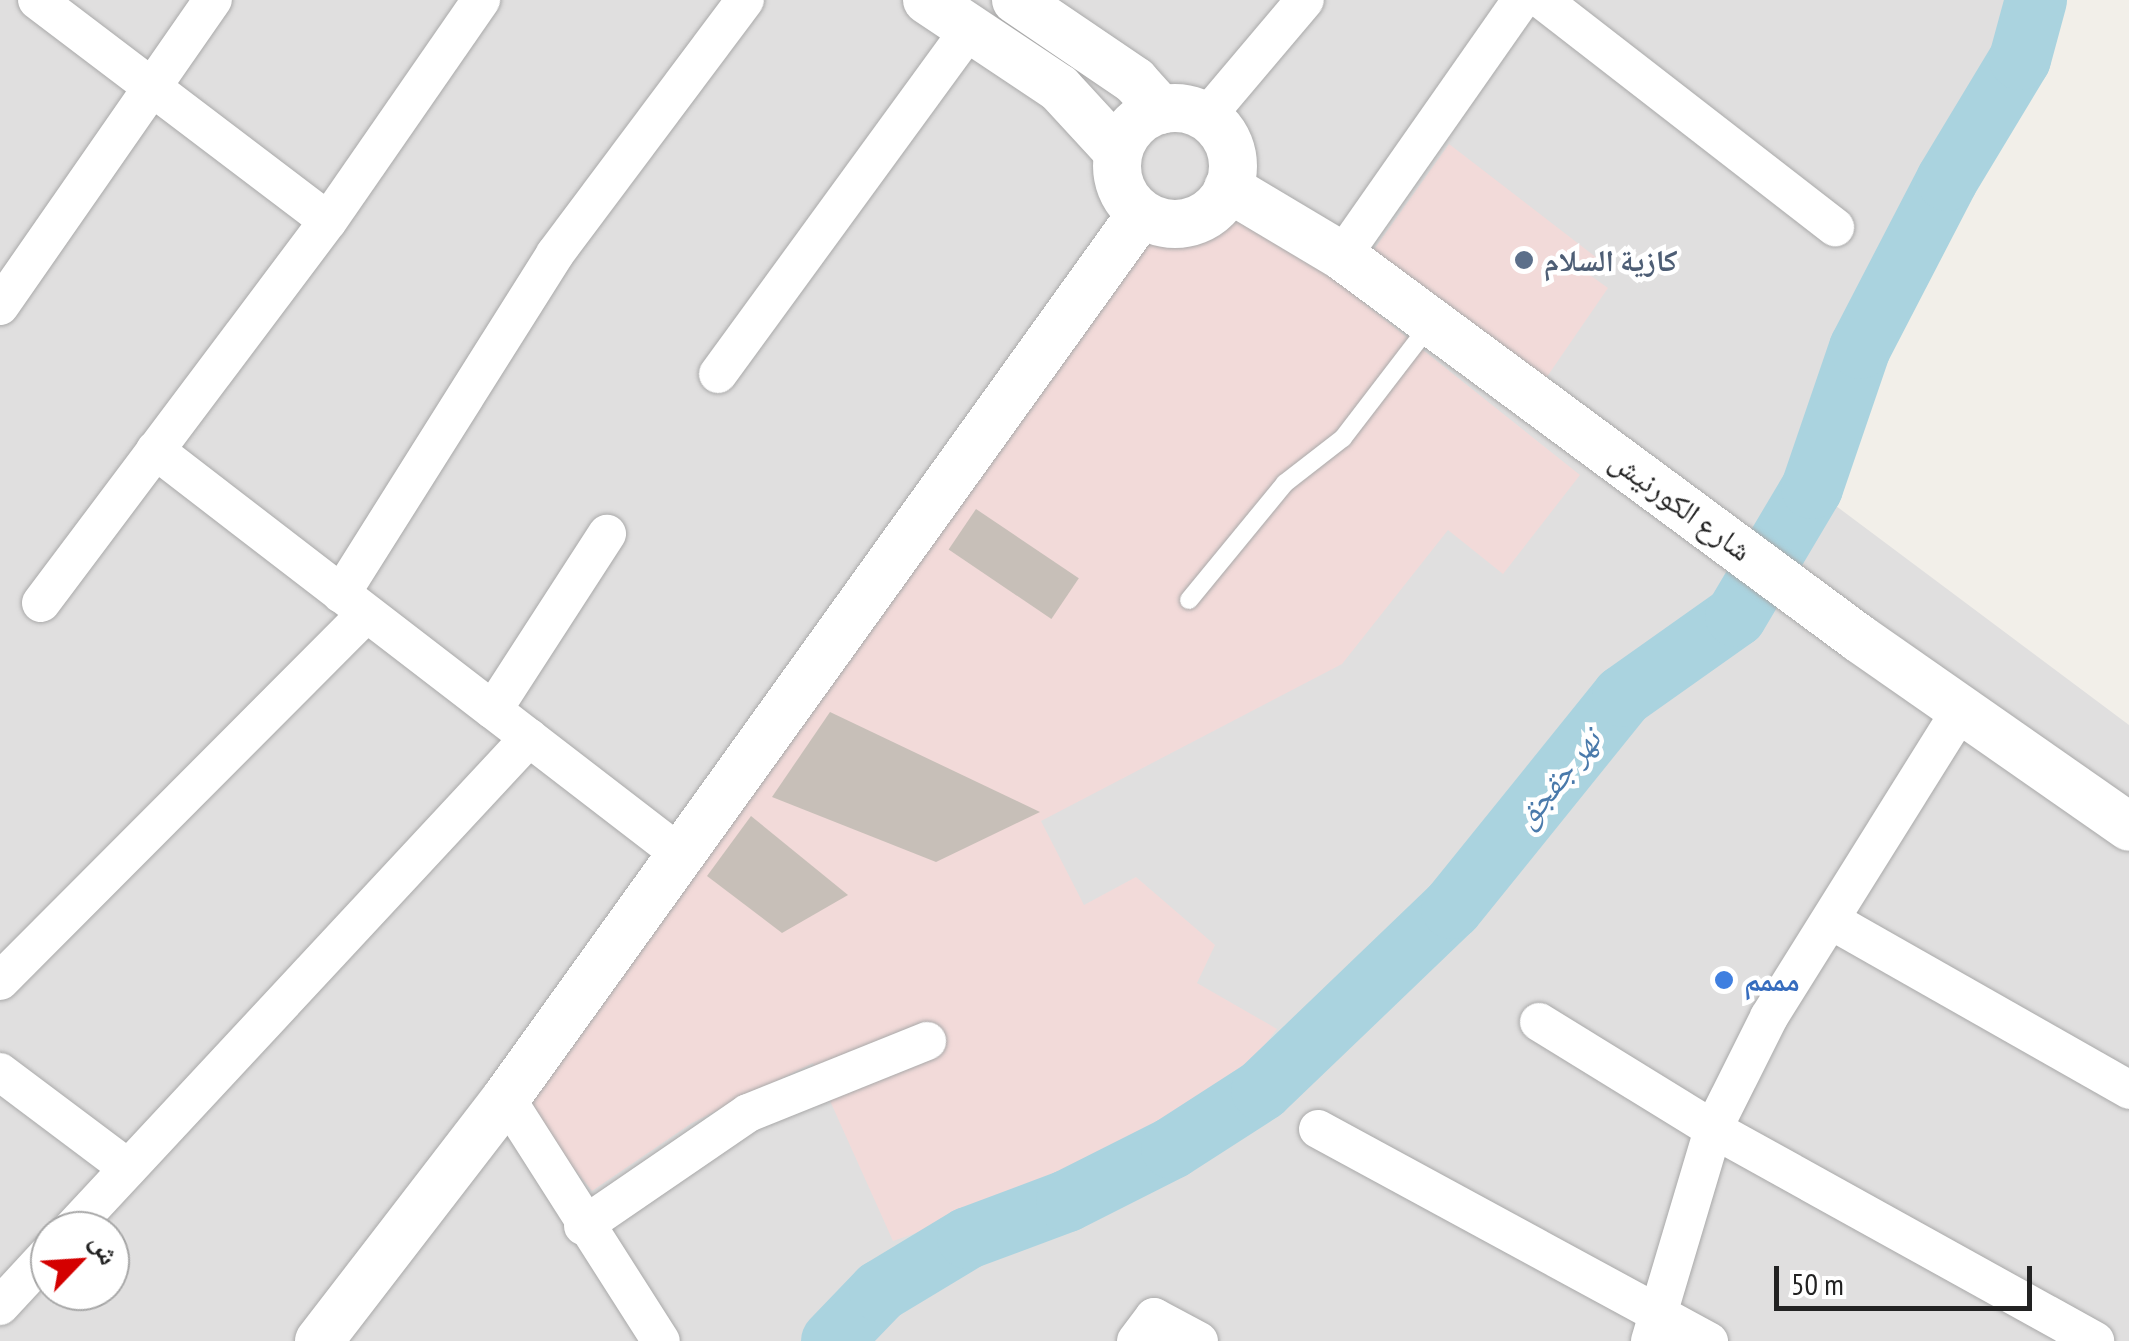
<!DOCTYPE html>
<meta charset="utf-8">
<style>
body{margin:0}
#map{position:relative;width:2129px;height:1341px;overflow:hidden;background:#f2efe9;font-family:"PT Sans Narrow","Noto Naskh Arabic",sans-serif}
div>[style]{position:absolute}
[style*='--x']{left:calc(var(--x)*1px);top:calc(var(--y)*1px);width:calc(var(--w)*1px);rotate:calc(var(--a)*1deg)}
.residential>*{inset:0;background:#e0dfdf}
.commercial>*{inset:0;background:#f2dad9}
.river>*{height:62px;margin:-31px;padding:0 31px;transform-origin:31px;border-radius:31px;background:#aad3df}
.building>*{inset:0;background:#c7bfb8;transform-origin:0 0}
.roads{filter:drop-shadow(0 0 2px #a9a9a9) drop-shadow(0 0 2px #a9a9a9)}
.service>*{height:18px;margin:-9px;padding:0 9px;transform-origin:9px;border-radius:9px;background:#fff}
.minor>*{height:38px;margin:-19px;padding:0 19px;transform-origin:19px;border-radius:19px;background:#fff}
.tertiary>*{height:48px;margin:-24px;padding:0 24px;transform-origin:24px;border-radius:24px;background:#fff}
.tertiary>.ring{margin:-24px;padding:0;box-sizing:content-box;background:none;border:48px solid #fff;border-radius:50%}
.dots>*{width:28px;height:28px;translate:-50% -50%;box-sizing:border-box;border:5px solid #fff;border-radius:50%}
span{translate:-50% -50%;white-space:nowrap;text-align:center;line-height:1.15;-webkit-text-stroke:9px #fff;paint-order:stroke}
.service-label{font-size:30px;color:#4e5e75;font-weight:700}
.left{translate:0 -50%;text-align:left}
.street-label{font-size:30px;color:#222}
.shop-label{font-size:30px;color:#366cbe;font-weight:700}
.water-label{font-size:32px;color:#4a7aab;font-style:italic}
.north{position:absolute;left:30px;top:1211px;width:100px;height:100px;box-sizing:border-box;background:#fff;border:2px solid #a7a7a7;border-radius:50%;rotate:65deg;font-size:28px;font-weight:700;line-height:40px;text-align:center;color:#222}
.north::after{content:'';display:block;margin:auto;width:35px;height:45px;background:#d40000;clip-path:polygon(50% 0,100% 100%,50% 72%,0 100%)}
.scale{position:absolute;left:1774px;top:1266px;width:258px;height:45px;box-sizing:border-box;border:5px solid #222;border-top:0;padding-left:12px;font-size:30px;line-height:35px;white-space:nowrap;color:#222;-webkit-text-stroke:8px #fff;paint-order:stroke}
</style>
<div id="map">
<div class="residential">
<div style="clip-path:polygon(evenodd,0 0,2036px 0,2020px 59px,1947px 180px,1861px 348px,1812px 488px,2129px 725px,2129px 1341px,0 1341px,0 0,50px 1231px,110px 1231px,110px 1291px,50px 1291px,50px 1231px)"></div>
</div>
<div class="commercial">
<div style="clip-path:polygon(1449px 144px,1597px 258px,1587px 273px,1608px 288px,1542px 384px,1370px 255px)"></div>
<div style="clip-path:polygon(1238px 218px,1325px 272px,1580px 475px,1503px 574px,1448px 530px,1342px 664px,1041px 821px,1084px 905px,1136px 877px,1215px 945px,1197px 983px,1277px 1029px,1227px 1094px,1018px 1198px,893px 1241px,813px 1063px,692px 1123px,592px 1191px,527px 1110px,1148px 244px)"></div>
</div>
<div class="river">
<div style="--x:832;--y:1341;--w:69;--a:-46.2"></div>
<div style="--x:880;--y:1291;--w:103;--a:-31.1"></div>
<div style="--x:968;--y:1238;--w:106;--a:-20.5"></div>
<div style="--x:1067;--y:1201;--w:118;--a:-26.8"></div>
<div style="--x:1172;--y:1148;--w:107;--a:-32.8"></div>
<div style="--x:1262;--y:1090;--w:263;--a:-43.8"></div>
<div style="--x:1452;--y:908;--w:272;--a:-51.1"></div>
<div style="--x:1623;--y:696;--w:138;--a:-35.3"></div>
<div style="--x:1736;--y:616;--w:149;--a:-59.3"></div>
<div style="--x:1812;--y:488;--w:148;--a:-71.1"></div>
<div style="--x:1860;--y:348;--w:189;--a:-62.6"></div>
<div style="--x:1947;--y:180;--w:141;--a:-58.9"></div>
<div style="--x:2020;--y:59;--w:61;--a:-74.8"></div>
</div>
<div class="building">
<div style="left:976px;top:509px;width:124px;height:49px;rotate:34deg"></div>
<div style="clip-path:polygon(830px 712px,1040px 812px,936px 862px,772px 797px)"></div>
<div style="clip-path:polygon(751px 816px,848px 895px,782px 933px,707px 876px)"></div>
</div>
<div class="roads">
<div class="service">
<div style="--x:1189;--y:600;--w:151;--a:-50.6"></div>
<div style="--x:1285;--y:483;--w:73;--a:-37.8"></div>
<div style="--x:1343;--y:438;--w:146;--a:-52.5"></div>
</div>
<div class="minor">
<div style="--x:37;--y:0;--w:365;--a:37.2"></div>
<div style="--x:1542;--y:0;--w:371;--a:37.8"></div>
<div style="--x:1206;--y:117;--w:153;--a:-49.8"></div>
<div style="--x:1342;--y:256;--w:312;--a:-55"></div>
<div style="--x:0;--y:306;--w:373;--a:-55.2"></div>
<div style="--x:718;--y:374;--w:426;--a:-53.9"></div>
<div style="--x:155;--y:450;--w:662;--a:37.58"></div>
<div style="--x:341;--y:594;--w:402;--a:-57.8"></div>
<div style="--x:555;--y:254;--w:317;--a:-53.2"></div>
<div style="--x:41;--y:603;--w:478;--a:-53.1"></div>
<div style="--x:328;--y:221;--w:269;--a:-55.3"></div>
<div style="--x:493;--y:710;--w:210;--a:-57.1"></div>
<div style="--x:1832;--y:921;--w:342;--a:29.6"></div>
<div style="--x:0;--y:981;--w:518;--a:-45.08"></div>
<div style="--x:1539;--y:1022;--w:204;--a:31.6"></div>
<div style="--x:1713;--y:1129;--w:437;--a:29"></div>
<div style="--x:0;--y:1072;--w:160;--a:36.9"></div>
<div style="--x:506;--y:1098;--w:288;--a:57.5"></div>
<div style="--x:1318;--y:1129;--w:445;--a:28.5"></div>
<div style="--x:583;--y:1226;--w:200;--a:-34.4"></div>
<div style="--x:748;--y:1113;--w:193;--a:-21.9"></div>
<div style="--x:70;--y:1231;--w:674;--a:-47.05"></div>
<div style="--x:0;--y:1306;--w:74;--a:-47.2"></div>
<div style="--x:1136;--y:1341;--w:30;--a:-53"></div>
<div style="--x:1154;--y:1317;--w:51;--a:28.1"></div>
<div style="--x:1650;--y:1341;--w:221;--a:-73.4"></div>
<div style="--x:1713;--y:1129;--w:125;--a:-63.4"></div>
<div style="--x:1769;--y:1017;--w:362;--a:-58"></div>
</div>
<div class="tertiary">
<div style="--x:927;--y:0;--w:159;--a:33.7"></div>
<div style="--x:1059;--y:88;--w:87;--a:47.3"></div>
<div style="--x:1016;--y:0;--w:144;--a:34.2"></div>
<div style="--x:1135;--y:81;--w:39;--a:48"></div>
<div class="ring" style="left:1117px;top:108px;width:68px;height:68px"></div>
<div style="--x:1228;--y:188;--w:133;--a:30.8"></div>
<div style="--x:1342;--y:256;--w:644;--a:36.48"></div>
<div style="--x:1860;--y:639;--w:328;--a:34.9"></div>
<div style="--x:319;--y:1341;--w:307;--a:-52.4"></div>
<div style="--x:506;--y:1098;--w:1088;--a:-54.31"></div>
</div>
</div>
<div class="dots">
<div style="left:1524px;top:260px;background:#5c6f8a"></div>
<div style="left:1724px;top:980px;background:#3f7fe0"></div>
</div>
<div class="service-label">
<span class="left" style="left:1544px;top:260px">كازية السلام</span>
</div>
<div class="street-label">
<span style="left:1681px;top:505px;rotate:36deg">شارع الكورنيش</span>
</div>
<div class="shop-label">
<span class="left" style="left:1744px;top:980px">مممم</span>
</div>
<div class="water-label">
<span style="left:1557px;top:778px;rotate:-51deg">نهر جقجق</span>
</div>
<div class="north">ش</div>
<div class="scale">50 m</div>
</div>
